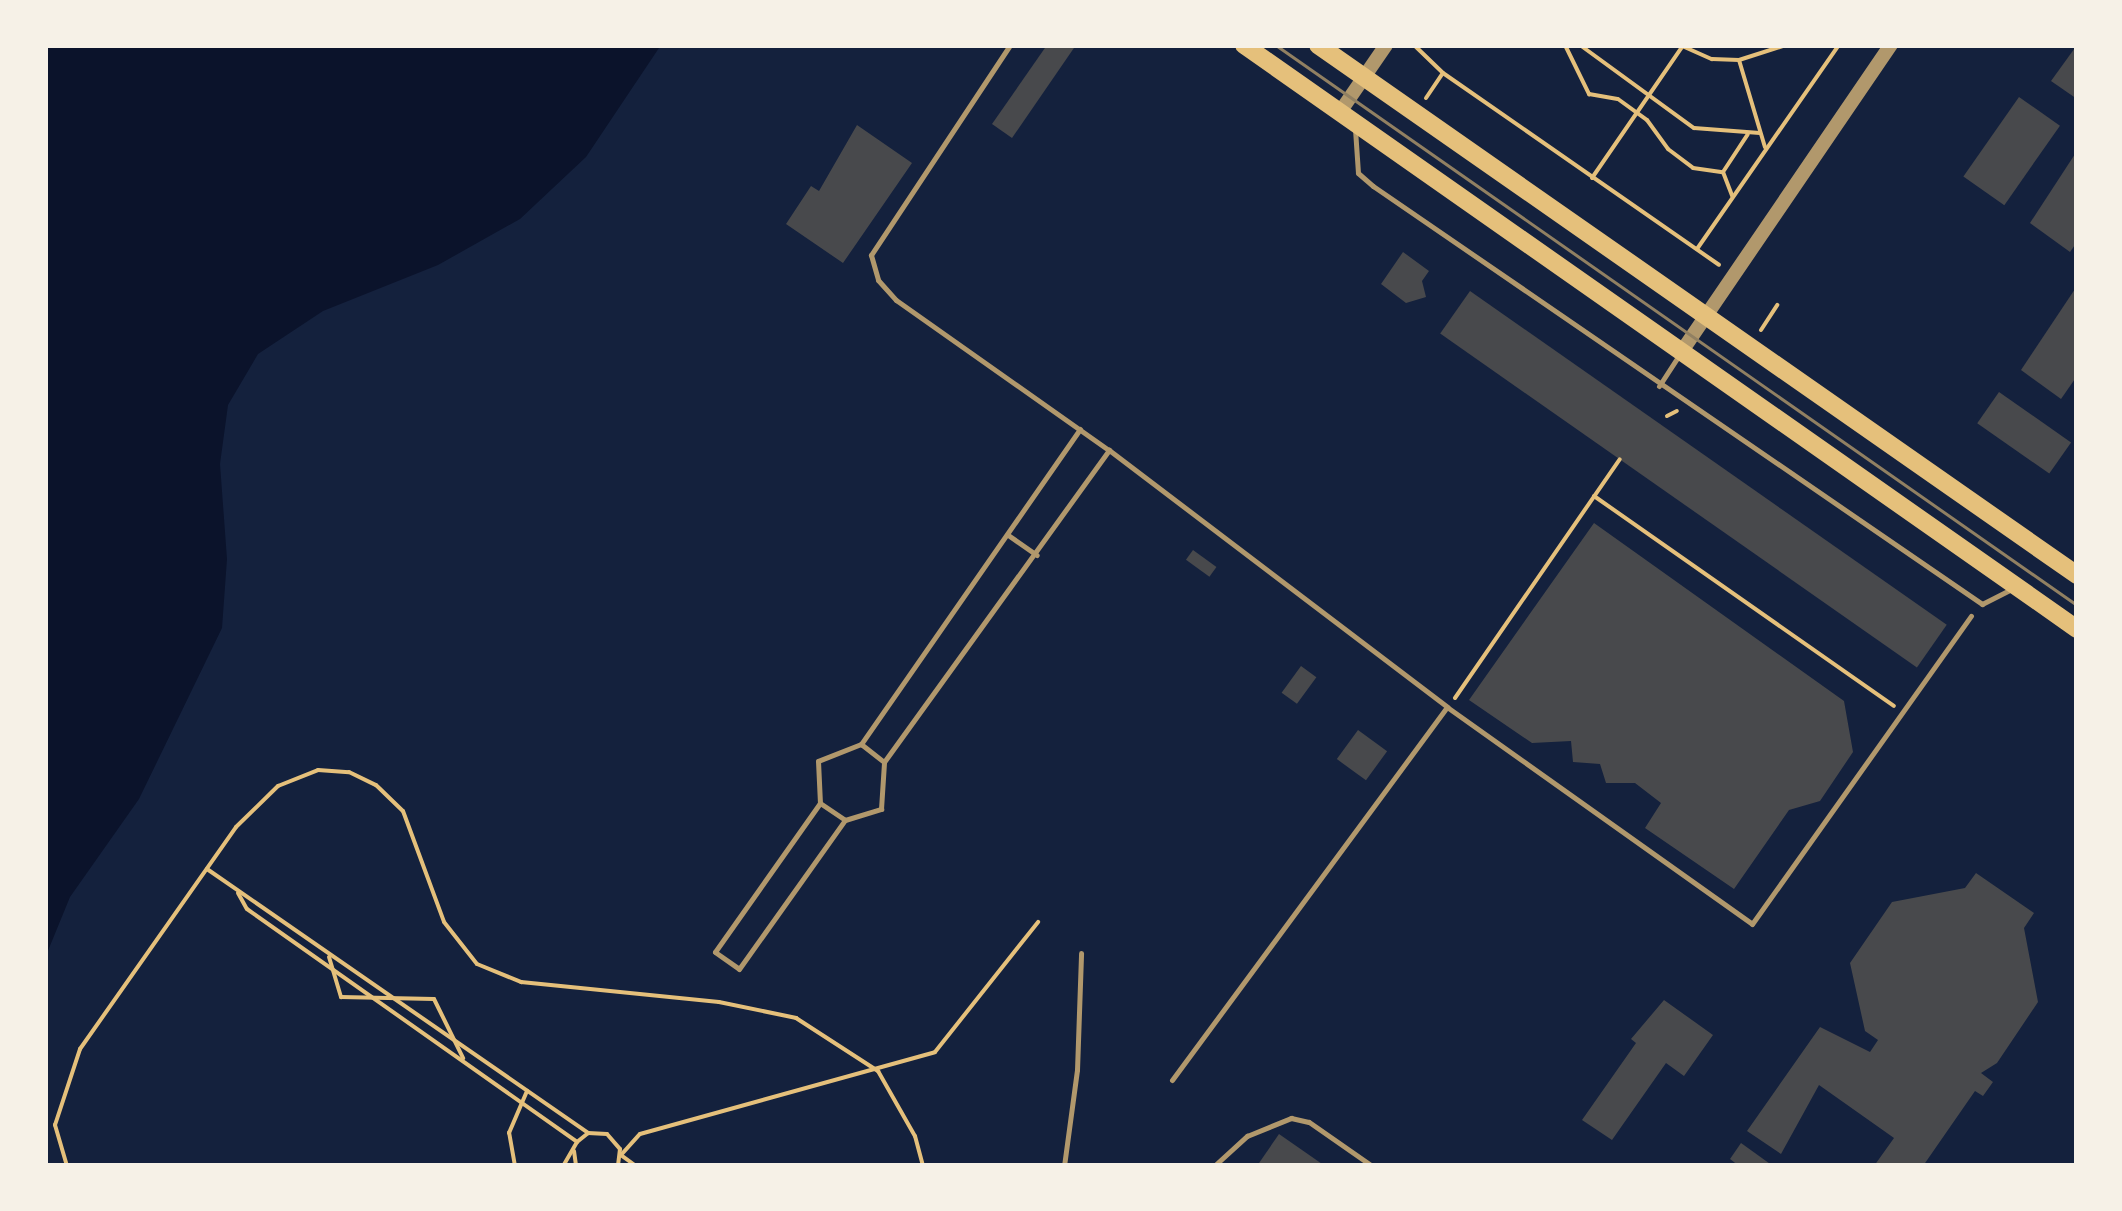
<!DOCTYPE html>
<style>
body{margin:0}
#map{position:relative;width:2122px;height:1211px;overflow:hidden;background:#14213d;font-family:Literata,serif}
div>[style]{position:absolute}
[style*='--x']{left:calc(var(--x)*1px);top:calc(var(--y)*1px);width:calc(var(--w)*1px);rotate:calc(var(--a)*1deg)}
.water>*{inset:0;background:#0b132b}
.building>*{inset:0;background:#48494c;transform-origin:0 0}
.path>*{height:4px;margin:-2px;padding:0 2px;transform-origin:2px;border-radius:2px;background:#e5c07b}
.service>*{height:5px;margin:-2.5px;padding:0 2.5px;transform-origin:2.5px;border-radius:2.5px;background:#b1986c}
.tertiary>*{height:14px;margin:-7px;padding:0 7px;transform-origin:7px;border-radius:7px;background:#b1986c}
.primary>*{height:18px;margin:-9px;padding:0 9px;transform-origin:9px;border-radius:9px;background:#e5c07b}
.tram>*{height:2.5px;margin:-1.25px;padding:0 1.25px;transform-origin:1.25px;border-radius:1.25px;background:#918062}
span{translate:-50% -50%;white-space:nowrap;text-align:center;line-height:1.15;-webkit-text-stroke:10px #f6f1e7;paint-order:stroke}
.frame{position:absolute;inset:0;border:48px solid #f6f1e7;pointer-events:none}
</style>
<div id="map">
<div class="water">
<div style="clip-path:polygon(45px 45px,661px 45px,586px 157px,520px 219px,438px 265px,323px 311px,258px 354px,228px 405px,220px 464px,227px 559px,222px 628px,139px 799px,70px 897px,45px 958px)"></div>
</div>
<div class="building">
<div style="clip-path:polygon(1047px 45px,1076px 45px,1012px 138px,992px 124px)"></div>
<div style="clip-path:polygon(2077px 45px,2077px 99px,2051px 81px)"></div>
<div style="left:2019px;top:97px;width:50px;height:97px;rotate:35deg"></div>
<div style="clip-path:polygon(857px 125px,912px 163px,843px 263px,786px 224px,811px 186px,819px 191px)"></div>
<div style="clip-path:polygon(2077px 151px,2077px 242px,2070px 252px,2030px 223px)"></div>
<div style="clip-path:polygon(1403px 252px,1429px 271px,1422px 281px,1426px 297px,1406px 303px,1381px 284px)"></div>
<div style="clip-path:polygon(2075px 289px,2077px 376px,2061px 399px,2021px 370px)"></div>
<div style="left:1470px;top:291px;width:582px;height:52px;rotate:35deg"></div>
<div style="left:1999px;top:392px;width:88px;height:38px;rotate:35deg"></div>
<div style="clip-path:polygon(1594px 523px,1844px 701px,1853px 752px,1820px 801px,1789px 810px,1734px 889px,1645px 828px,1661px 803px,1635px 783px,1606px 783px,1600px 764px,1573px 762px,1571px 741px,1532px 743px,1469px 700px)"></div>
<div style="left:1193px;top:550px;width:29px;height:12px;rotate:36deg"></div>
<div style="left:1301px;top:666px;width:19px;height:33px;rotate:36deg"></div>
<div style="left:1358px;top:730px;width:36px;height:36px;rotate:36deg"></div>
<div style="clip-path:polygon(1976px 873px,2034px 913px,2024px 928px,2038px 1002px,1997px 1063px,1981px 1073px,1993px 1082px,1983px 1096px,1975px 1091px,1923px 1166px,1874px 1166px,1894px 1138px,1819px 1085px,1781px 1154px,1747px 1131px,1820px 1027px,1870px 1052px,1878px 1040px,1865px 1031px,1850px 963px,1892px 902px,1965px 888px)"></div>
<div style="clip-path:polygon(1664px 1000px,1713px 1035px,1684px 1076px,1666px 1063px,1612px 1140px,1582px 1120px,1636px 1043px,1631px 1039px)"></div>
<div style="clip-path:polygon(1279px 1134px,1325px 1166px,1257px 1166px)"></div>
<div style="clip-path:polygon(1741px 1143px,1773px 1166px,1739px 1166px,1730px 1159px)"></div>
</div>
<div class="path">
<div style="--x:1414;--y:45;--w:40;--a:44"></div>
<div style="--x:1443;--y:73;--w:336;--a:34.8"></div>
<div style="--x:1565;--y:45;--w:55;--a:63.9"></div>
<div style="--x:1589;--y:94;--w:29;--a:10"></div>
<div style="--x:1618;--y:99;--w:36;--a:36"></div>
<div style="--x:1647;--y:120;--w:36;--a:54"></div>
<div style="--x:1668;--y:149;--w:31;--a:37"></div>
<div style="--x:1693;--y:168;--w:30;--a:8"></div>
<div style="--x:1723;--y:172;--w:45;--a:-56.7"></div>
<div style="--x:1580;--y:45;--w:141;--a:36.1"></div>
<div style="--x:1694;--y:128;--w:66;--a:4.3"></div>
<div style="--x:1680;--y:45;--w:35;--a:24"></div>
<div style="--x:1712;--y:59;--w:27;--a:2"></div>
<div style="--x:1739;--y:60;--w:49;--a:-17.7"></div>
<div style="--x:1739;--y:60;--w:91;--a:73.4"></div>
<div style="--x:1426;--y:98;--w:30;--a:-56"></div>
<div style="--x:1723;--y:172;--w:26;--a:69"></div>
<div style="--x:1592;--y:178;--w:159;--a:-55.5"></div>
<div style="--x:1697;--y:249;--w:249;--a:-55.2"></div>
<div style="--x:1761;--y:330;--w:30;--a:-57"></div>
<div style="--x:1667;--y:416;--w:11;--a:-27"></div>
<div style="--x:1594;--y:496;--w:366;--a:35"></div>
<div style="--x:1455;--y:698;--w:290;--a:-55.4"></div>
<div style="--x:207;--y:869;--w:464;--a:34.7"></div>
<div style="--x:238;--y:893;--w:18;--a:61"></div>
<div style="--x:247;--y:909;--w:404;--a:35.2"></div>
<div style="--x:577;--y:1142;--w:28;--a:120"></div>
<div style="--x:329;--y:957;--w:42;--a:73.3"></div>
<div style="--x:341;--y:997;--w:93;--a:1.2"></div>
<div style="--x:434;--y:999;--w:66;--a:63.8"></div>
<div style="--x:577;--y:1142;--w:14;--a:-39"></div>
<div style="--x:588;--y:1133;--w:19;--a:3"></div>
<div style="--x:607;--y:1134;--w:20;--a:49"></div>
<div style="--x:620;--y:1149;--w:17;--a:97"></div>
<div style="--x:574;--y:1151;--w:15;--a:82"></div>
<div style="--x:67;--y:1166;--w:43;--a:-106.3"></div>
<div style="--x:55;--y:1125;--w:80;--a:-71.8"></div>
<div style="--x:80;--y:1049;--w:271;--a:-54.9"></div>
<div style="--x:236;--y:827;--w:59;--a:-44.3"></div>
<div style="--x:278;--y:786;--w:43;--a:-21.8"></div>
<div style="--x:318;--y:770;--w:31;--a:4"></div>
<div style="--x:349;--y:772;--w:30;--a:26"></div>
<div style="--x:376;--y:785;--w:37;--a:44"></div>
<div style="--x:403;--y:811;--w:118;--a:69.7"></div>
<div style="--x:444;--y:922;--w:53;--a:51.8"></div>
<div style="--x:477;--y:964;--w:48;--a:22.2"></div>
<div style="--x:521;--y:982;--w:199;--a:5.8"></div>
<div style="--x:719;--y:1002;--w:79;--a:11.7"></div>
<div style="--x:796;--y:1018;--w:98;--a:32.9"></div>
<div style="--x:878;--y:1071;--w:75;--a:60.4"></div>
<div style="--x:915;--y:1136;--w:31;--a:75"></div>
<div style="--x:515;--y:1166;--w:34;--a:-100"></div>
<div style="--x:509;--y:1133;--w:46;--a:-66.8"></div>
<div style="--x:636;--y:1166;--w:19;--a:-144"></div>
<div style="--x:621;--y:1155;--w:28;--a:-48"></div>
<div style="--x:640;--y:1134;--w:306;--a:-15.5"></div>
<div style="--x:935;--y:1052;--w:166;--a:-51.6"></div>
</div>
<div class="service">
<div style="--x:1010;--y:45;--w:252;--a:123.5"></div>
<div style="--x:871;--y:255;--w:26;--a:74"></div>
<div style="--x:878;--y:280;--w:27;--a:48"></div>
<div style="--x:896;--y:300;--w:261;--a:35.2"></div>
<div style="--x:1109;--y:450;--w:425;--a:37.2"></div>
<div style="--x:1355;--y:129;--w:44;--a:86.1"></div>
<div style="--x:1358;--y:173;--w:20;--a:41"></div>
<div style="--x:1373;--y:186;--w:739;--a:34.46"></div>
<div style="--x:1982;--y:604;--w:31;--a:-27"></div>
<div style="--x:1659;--y:386;--w:38;--a:-57"></div>
<div style="--x:1080;--y:429;--w:384;--a:124.8"></div>
<div style="--x:861;--y:744;--w:46;--a:158.4"></div>
<div style="--x:818;--y:761;--w:42;--a:87.3"></div>
<div style="--x:820;--y:803;--w:182;--a:125.2"></div>
<div style="--x:715;--y:952;--w:29;--a:35"></div>
<div style="--x:739;--y:969;--w:183;--a:-54.6"></div>
<div style="--x:845;--y:820;--w:38;--a:-17"></div>
<div style="--x:881;--y:809;--w:47;--a:-86.3"></div>
<div style="--x:884;--y:762;--w:385;--a:-54.2"></div>
<div style="--x:1008;--y:535;--w:35;--a:35"></div>
<div style="--x:861;--y:744;--w:29;--a:38"></div>
<div style="--x:820;--y:803;--w:30;--a:34"></div>
<div style="--x:1172;--y:1080;--w:463;--a:-53.6"></div>
<div style="--x:1447;--y:707;--w:374;--a:35.4"></div>
<div style="--x:1752;--y:924;--w:378;--a:-54.6"></div>
<div style="--x:1064;--y:1166;--w:97;--a:-82.3"></div>
<div style="--x:1077;--y:1070;--w:117;--a:-88"></div>
<div style="--x:1214;--y:1166;--w:45;--a:-42.3"></div>
<div style="--x:1247;--y:1136;--w:48;--a:-22.2"></div>
<div style="--x:1291;--y:1118;--w:18;--a:13"></div>
<div style="--x:1309;--y:1122;--w:77;--a:34.9"></div>
</div>
<div class="tertiary">
<div style="--x:1340;--y:112;--w:81;--a:-55.5"></div>
<div style="--x:1682;--y:351;--w:371;--a:-55.7"></div>
</div>
<div class="primary">
<div style="--x:1244;--y:45;--w:1017;--a:35.03"></div>
<div style="--x:1318;--y:45;--w:926;--a:34.93"></div>
</div>
<div class="tram">
<div style="--x:1276;--y:45;--w:977;--a:34.96"></div>
</div>
<div class="frame"></div>
</div>
